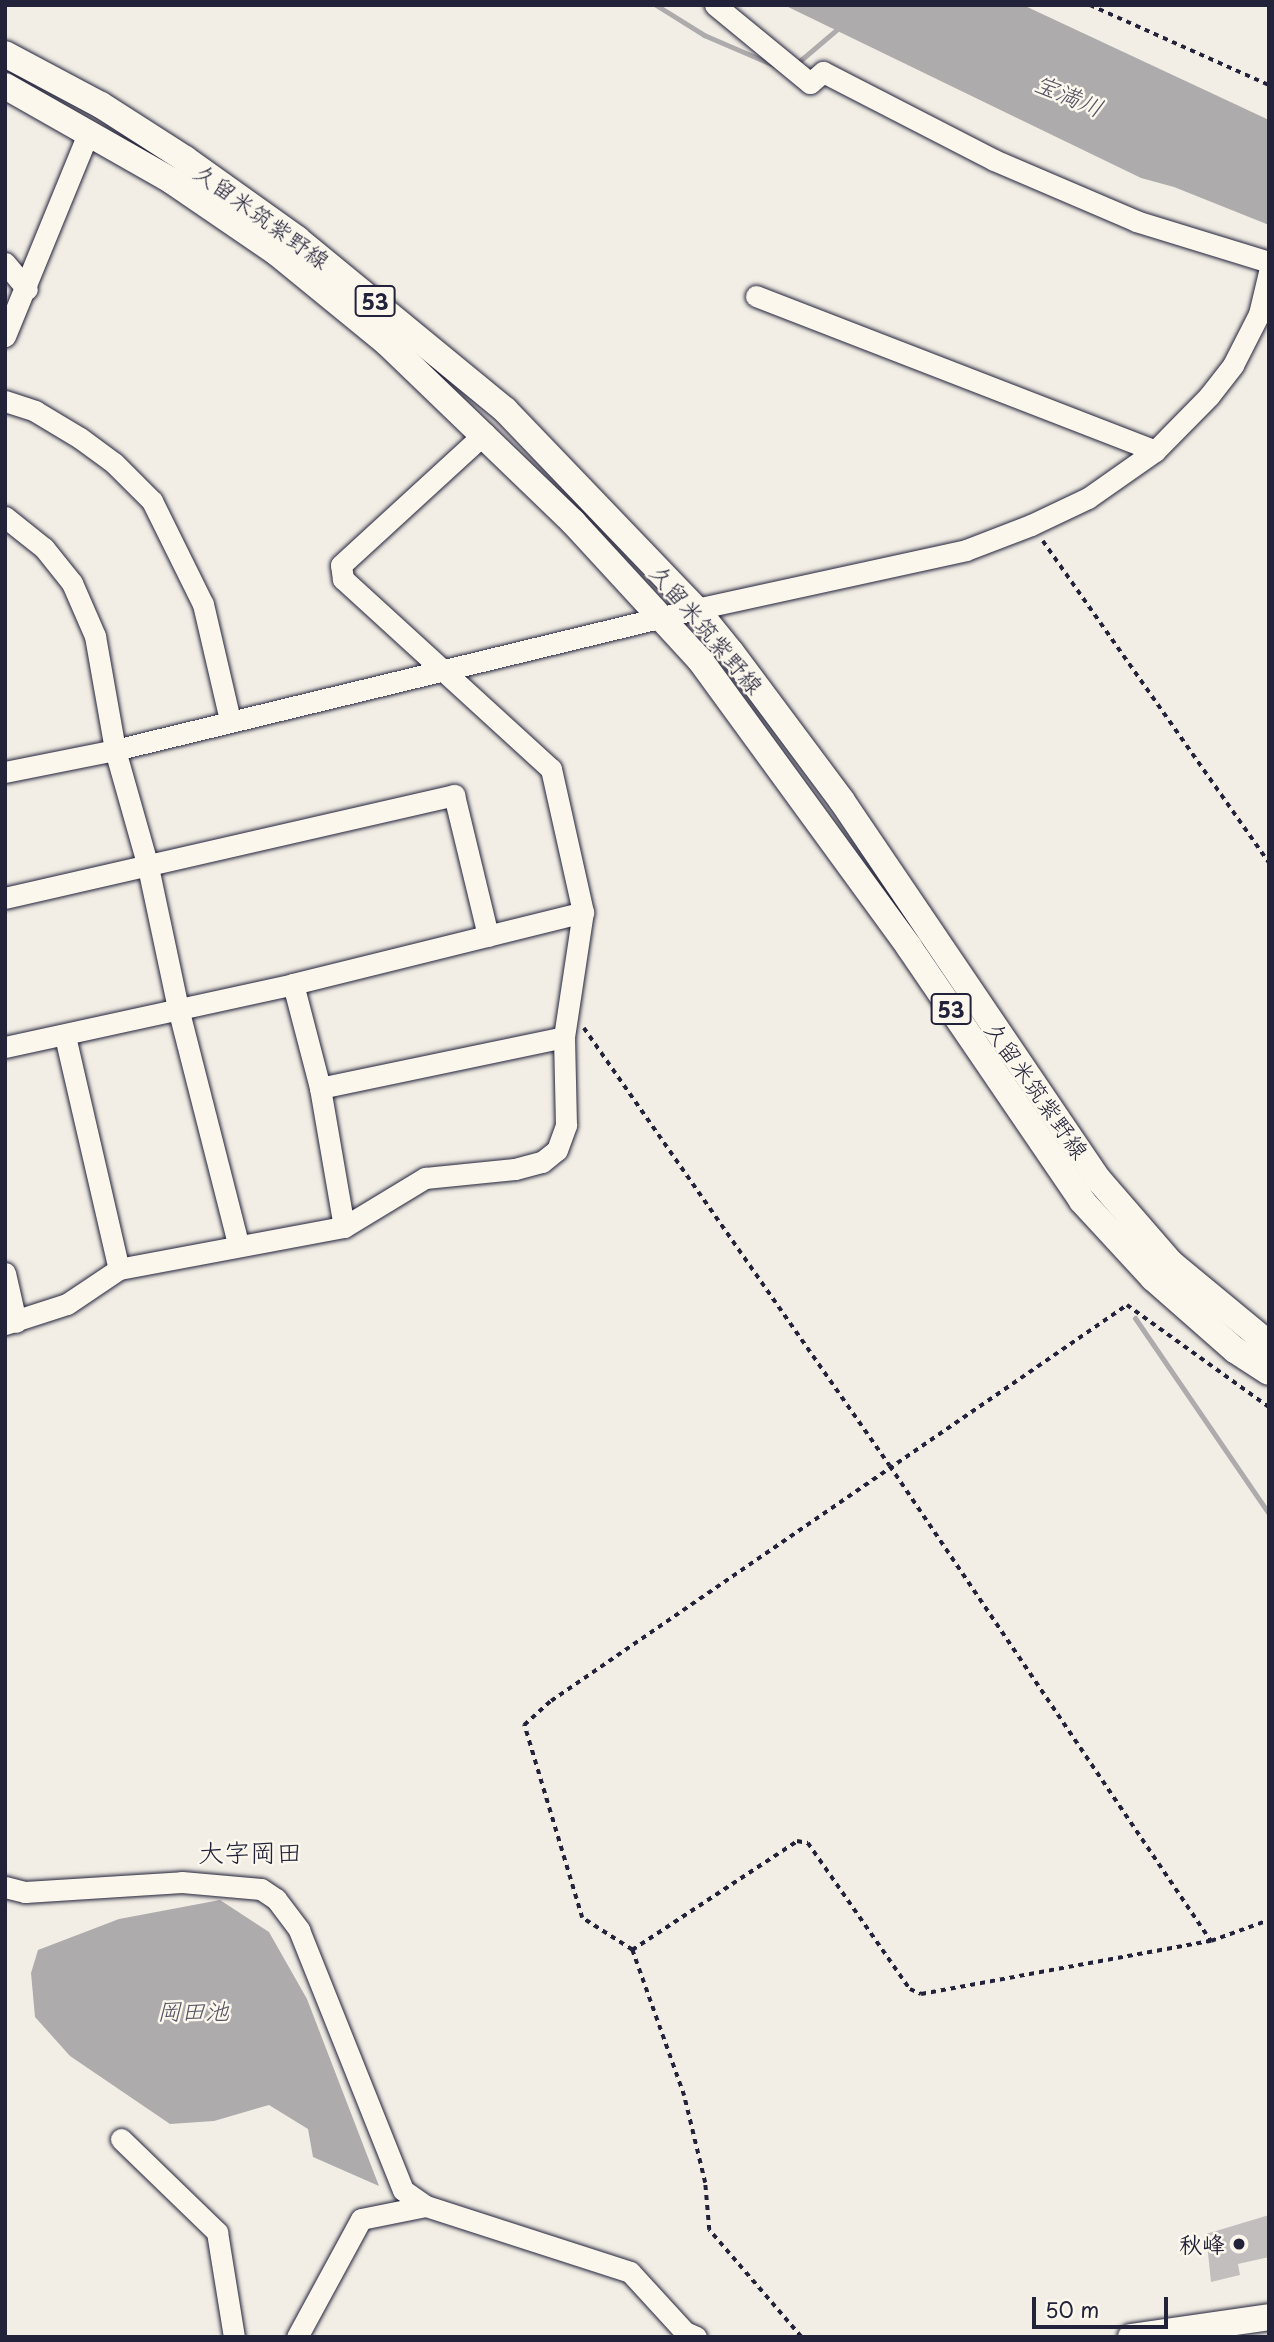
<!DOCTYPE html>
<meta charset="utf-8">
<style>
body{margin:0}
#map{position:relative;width:1274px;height:2342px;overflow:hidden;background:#f2eee5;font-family:"Playpen Sans","Klee One",sans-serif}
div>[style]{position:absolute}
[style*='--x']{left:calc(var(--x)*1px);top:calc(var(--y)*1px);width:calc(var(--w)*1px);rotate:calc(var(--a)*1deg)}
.water>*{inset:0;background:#aeabad}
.stream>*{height:5px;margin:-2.5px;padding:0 2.5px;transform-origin:2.5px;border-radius:2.5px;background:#aeabad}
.building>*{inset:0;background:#c2bebe}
.path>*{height:3.5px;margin-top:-1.75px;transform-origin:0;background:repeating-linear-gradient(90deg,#22223b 0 5px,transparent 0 10px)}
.roads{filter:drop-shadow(0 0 2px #22223b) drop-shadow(0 0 2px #22223b)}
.minor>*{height:21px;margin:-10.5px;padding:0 10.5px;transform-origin:10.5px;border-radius:10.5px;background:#fbf7ec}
.major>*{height:26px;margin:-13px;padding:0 13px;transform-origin:13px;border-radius:13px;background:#fbf7ec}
.dots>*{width:19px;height:19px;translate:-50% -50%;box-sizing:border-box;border:4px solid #fbf7ec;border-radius:50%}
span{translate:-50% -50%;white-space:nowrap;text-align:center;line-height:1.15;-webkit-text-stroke:5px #fbf7ec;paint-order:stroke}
.shield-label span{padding:2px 5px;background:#fbf7ec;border:2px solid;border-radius:5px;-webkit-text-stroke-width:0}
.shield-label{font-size:21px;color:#22223b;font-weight:700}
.street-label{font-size:23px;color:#22223b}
.poi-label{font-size:23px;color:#22223b;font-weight:700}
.right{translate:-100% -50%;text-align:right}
.water-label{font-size:24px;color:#535263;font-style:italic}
.quarter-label{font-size:26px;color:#22223b}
.frame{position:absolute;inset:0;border:7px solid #22223b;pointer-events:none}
.scale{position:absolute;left:1032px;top:2297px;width:136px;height:32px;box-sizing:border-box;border:4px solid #22223b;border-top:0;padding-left:9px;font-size:21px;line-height:24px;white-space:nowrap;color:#22223b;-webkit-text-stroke:5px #fbf7ec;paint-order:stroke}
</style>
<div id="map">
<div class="water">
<div style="clip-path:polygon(784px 5px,1023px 5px,1269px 120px,1269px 225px,1174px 187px,1141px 178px)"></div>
<div style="clip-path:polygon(220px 1900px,269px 1932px,307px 1999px,379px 2186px,313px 2157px,308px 2129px,269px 2105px,214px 2121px,170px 2124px,70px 2056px,35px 2017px,31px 1973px,38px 1950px,119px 1919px)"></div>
</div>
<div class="stream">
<div style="--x:656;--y:5;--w:57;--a:32"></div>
<div style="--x:704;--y:35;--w:86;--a:23.3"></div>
<div style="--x:795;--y:65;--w:60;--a:-40.3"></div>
<div style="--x:1135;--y:1318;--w:237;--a:55.6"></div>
</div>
<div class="building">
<div style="clip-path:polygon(1269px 2215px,1269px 2257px,1238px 2264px,1240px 2275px,1211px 2282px,1206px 2234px)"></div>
</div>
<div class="path">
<div style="--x:1090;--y:5;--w:196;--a:24.1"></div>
<div style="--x:1043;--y:541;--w:393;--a:54.9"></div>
<div style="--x:584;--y:1028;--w:534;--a:55.06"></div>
<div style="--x:890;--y:1466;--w:573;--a:55.95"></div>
<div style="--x:632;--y:1950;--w:198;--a:-33.4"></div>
<div style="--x:797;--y:1841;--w:11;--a:10"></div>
<div style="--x:808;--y:1843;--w:178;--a:55.1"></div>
<div style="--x:910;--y:1989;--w:12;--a:24"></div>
<div style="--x:921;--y:1994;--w:295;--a:-10.4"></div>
<div style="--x:1211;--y:1941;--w:62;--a:-19.9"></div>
<div style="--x:801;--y:2337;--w:141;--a:-130.7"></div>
<div style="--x:709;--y:2230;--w:47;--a:-94.9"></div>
<div style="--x:705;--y:2183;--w:89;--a:-103.6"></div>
<div style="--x:684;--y:2096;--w:155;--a:-109.6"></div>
<div style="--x:632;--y:1950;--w:59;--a:-147.4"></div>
<div style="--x:582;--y:1918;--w:202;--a:-106.7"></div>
<div style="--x:524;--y:1725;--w:36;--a:-42"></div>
<div style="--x:551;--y:1701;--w:699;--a:-34.51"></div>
<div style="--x:1127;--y:1305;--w:175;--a:35.7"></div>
</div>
<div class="roads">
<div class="minor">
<div style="--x:715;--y:5;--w:123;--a:39.4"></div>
<div style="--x:810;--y:83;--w:17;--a:-40"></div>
<div style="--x:823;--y:72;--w:192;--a:27.2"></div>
<div style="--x:994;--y:160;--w:155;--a:23.2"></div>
<div style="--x:1136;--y:221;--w:139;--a:17.1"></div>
<div style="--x:5;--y:263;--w:34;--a:50"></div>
<div style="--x:756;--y:296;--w:428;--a:21.2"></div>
<div style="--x:5;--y:336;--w:218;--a:-67.7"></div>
<div style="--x:5;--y:401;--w:32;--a:18"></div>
<div style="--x:35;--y:411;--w:52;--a:31"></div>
<div style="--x:80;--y:438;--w:42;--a:36.3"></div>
<div style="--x:114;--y:463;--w:54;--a:45"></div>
<div style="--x:152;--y:501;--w:115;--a:63.7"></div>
<div style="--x:203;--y:604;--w:119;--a:76.9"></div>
<div style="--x:5;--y:517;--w:50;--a:38.5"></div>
<div style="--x:44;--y:548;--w:45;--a:51.3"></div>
<div style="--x:72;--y:583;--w:58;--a:66.5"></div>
<div style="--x:95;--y:636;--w:116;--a:80"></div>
<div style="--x:115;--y:750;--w:122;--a:74.2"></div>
<div style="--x:148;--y:867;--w:144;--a:78"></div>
<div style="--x:178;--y:1008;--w:244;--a:75.7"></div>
<div style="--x:5;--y:772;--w:112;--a:-11.3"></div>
<div style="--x:115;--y:750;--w:598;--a:-13.64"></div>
<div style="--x:696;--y:609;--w:276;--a:-12.3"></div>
<div style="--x:966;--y:550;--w:70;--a:-21"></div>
<div style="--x:1031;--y:525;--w:63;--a:-25.3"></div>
<div style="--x:1088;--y:498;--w:82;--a:-35"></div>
<div style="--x:1155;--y:451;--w:77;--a:-45.5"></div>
<div style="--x:1209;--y:396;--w:39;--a:-52"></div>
<div style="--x:1233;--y:365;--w:57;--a:-63"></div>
<div style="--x:1259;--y:314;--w:43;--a:-76.6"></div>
<div style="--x:5;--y:898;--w:461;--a:-12.9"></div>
<div style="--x:454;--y:795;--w:145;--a:76.4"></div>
<div style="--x:293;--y:984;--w:107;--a:75.4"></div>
<div style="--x:320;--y:1088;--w:141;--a:80.2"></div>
<div style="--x:65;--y:1036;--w:239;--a:77"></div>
<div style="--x:5;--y:1047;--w:295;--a:-12.3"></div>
<div style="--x:293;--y:984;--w:299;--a:-13.9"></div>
<div style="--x:320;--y:1088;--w:249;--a:-11.8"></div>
<div style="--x:5;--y:1273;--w:50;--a:77.3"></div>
<div style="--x:5;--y:1324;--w:65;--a:-17.9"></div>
<div style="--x:67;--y:1304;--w:63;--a:-33.9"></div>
<div style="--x:119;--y:1269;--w:229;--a:-10.6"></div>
<div style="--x:344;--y:1227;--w:95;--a:-31.2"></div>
<div style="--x:425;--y:1178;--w:90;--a:-5.7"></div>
<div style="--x:515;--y:1169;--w:28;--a:-15"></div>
<div style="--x:542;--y:1162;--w:19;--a:-39"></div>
<div style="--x:557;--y:1150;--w:27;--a:-70"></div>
<div style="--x:566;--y:1125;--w:88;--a:-91.3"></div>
<div style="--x:564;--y:1037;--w:126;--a:-81.4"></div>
<div style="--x:583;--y:912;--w:147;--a:-102.6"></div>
<div style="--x:551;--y:769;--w:282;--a:-137.6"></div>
<div style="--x:343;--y:579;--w:14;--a:-98"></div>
<div style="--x:341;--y:565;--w:195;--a:-42.5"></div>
<div style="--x:5;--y:1887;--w:21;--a:14"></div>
<div style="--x:25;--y:1892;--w:157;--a:-3.6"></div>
<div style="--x:182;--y:1882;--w:79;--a:5.1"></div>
<div style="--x:261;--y:1889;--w:18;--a:34"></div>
<div style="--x:276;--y:1899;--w:39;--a:53"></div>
<div style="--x:299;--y:1930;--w:280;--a:68.2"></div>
<div style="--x:403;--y:2190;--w:28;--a:35"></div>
<div style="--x:426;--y:2206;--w:214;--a:17.9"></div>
<div style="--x:630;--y:2272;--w:81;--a:47.5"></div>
<div style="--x:685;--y:2332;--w:12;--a:24"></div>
<div style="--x:121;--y:2139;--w:134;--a:44.1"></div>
<div style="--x:217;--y:2232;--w:106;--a:80.8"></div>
<div style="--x:297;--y:2337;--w:134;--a:-61.5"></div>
<div style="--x:361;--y:2219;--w:66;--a:-11.3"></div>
</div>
<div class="major">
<div style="--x:5;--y:54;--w:109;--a:28"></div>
<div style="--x:101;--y:105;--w:100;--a:32.7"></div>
<div style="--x:185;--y:159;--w:138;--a:35.5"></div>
<div style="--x:297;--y:239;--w:269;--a:39.4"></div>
<div style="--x:505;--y:410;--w:276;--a:46.2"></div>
<div style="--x:696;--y:609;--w:55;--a:50.9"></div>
<div style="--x:731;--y:652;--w:186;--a:53.3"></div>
<div style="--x:842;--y:801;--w:458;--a:55.9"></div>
<div style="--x:1099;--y:1180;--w:110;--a:49.1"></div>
<div style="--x:1171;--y:1263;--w:127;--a:39.6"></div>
<div style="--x:5;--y:86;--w:192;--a:29.6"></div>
<div style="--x:172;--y:181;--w:127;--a:34.4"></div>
<div style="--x:277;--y:253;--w:141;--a:39.2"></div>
<div style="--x:386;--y:342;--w:260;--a:43.9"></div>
<div style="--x:573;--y:522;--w:188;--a:47.4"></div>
<div style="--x:700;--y:660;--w:355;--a:53.9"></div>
<div style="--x:909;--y:947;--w:307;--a:55.7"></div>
<div style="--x:1082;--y:1201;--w:105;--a:47.3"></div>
<div style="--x:1153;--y:1278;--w:109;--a:41.3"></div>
<div style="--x:1235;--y:1350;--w:40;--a:32.9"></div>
<div style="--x:1131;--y:2337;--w:139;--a:-8.2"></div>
</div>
</div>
<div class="dots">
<div style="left:1239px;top:2244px;background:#22223b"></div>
</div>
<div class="shield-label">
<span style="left:375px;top:301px">53</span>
<span style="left:951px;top:1009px">53</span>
</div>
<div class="street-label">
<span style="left:262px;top:216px;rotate:36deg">久留米筑紫野線</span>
<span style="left:707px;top:629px;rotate:50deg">久留米筑紫野線</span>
<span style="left:1037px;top:1090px;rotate:55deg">久留米筑紫野線</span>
</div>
<div class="poi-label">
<span class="right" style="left:1225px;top:2244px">秋峰</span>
</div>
<div class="water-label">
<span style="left:1069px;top:95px;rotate:23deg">宝満川</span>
<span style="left:193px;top:2011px">岡田池</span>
</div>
<div class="quarter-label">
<span style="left:250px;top:1852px">大字岡田</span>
</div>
<div class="frame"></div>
<div class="scale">50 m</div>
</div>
